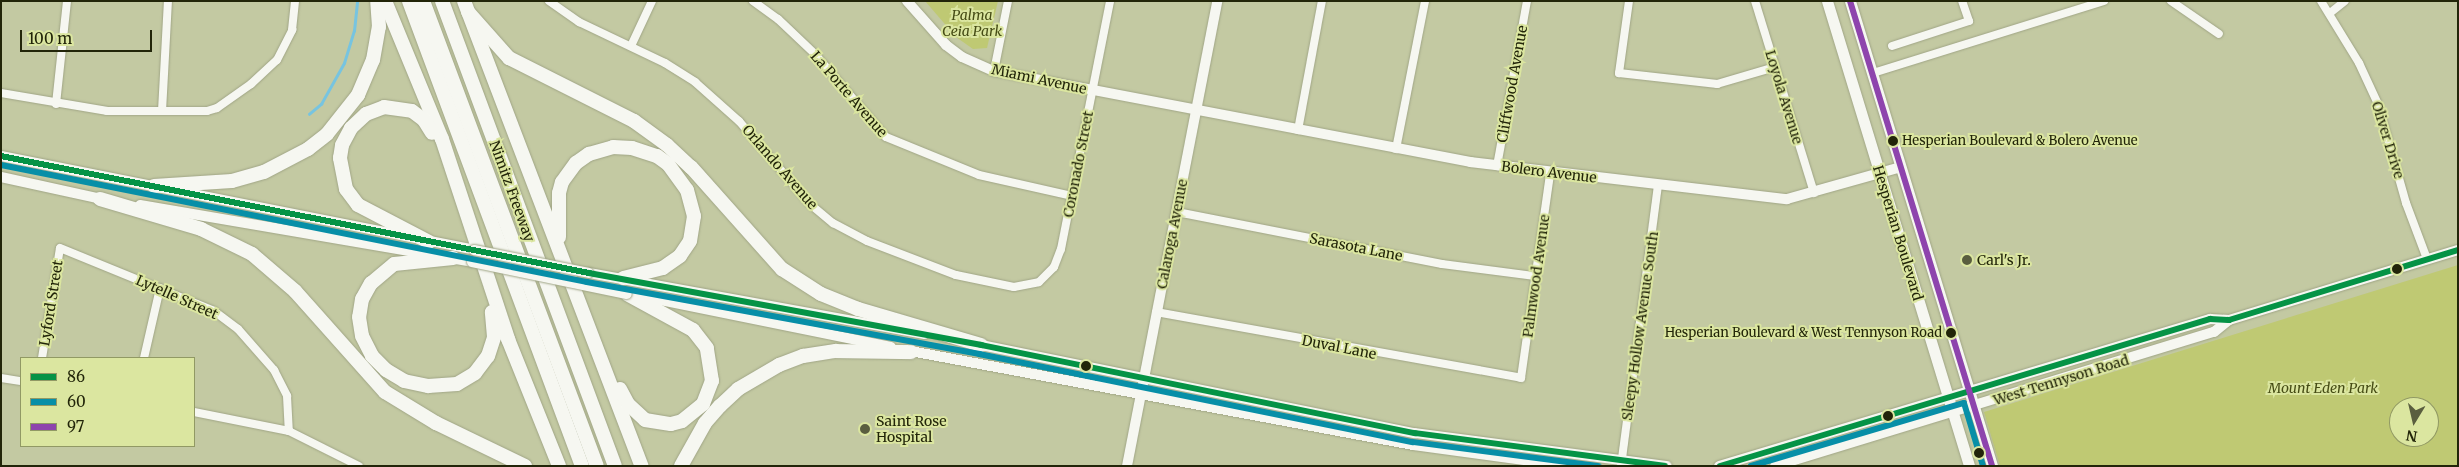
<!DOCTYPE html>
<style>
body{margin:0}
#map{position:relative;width:2459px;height:467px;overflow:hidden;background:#c3c9a2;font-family:Merriweather,serif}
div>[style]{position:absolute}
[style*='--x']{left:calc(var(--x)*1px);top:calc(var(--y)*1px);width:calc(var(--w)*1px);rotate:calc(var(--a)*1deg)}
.green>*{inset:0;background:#bfc973}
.stream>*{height:2.5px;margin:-1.25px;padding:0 1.25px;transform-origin:1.25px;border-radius:1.25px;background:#77c4e0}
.roads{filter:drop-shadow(0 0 1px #a0a586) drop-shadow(0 0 1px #a0a586)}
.street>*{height:8px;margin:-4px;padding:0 4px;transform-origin:4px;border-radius:4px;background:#f6f7f1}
.secondary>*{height:10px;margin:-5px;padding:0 5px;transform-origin:5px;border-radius:5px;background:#f6f7f1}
.primary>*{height:11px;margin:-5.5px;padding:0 5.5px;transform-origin:5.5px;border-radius:5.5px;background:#f6f7f1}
.highway>*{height:14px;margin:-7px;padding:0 7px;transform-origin:7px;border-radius:7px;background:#f6f7f1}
.bridges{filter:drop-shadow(0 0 1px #a0a586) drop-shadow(0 0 1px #a0a586)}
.secondary-bridge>*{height:10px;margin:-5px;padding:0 5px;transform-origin:5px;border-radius:5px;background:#f6f7f1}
.bus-1>*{height:6px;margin:-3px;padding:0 3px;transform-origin:3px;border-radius:3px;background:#059346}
.bus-2>*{height:6px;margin:-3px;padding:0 3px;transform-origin:3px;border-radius:3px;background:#078fa7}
.bus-3>*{height:6px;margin:-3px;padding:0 3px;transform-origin:3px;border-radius:3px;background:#8e44ad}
.dots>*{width:14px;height:14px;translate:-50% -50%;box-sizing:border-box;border:2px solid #dbe6a0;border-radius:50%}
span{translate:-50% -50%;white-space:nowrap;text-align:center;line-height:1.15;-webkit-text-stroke:4px #dbe6a0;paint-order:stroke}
.bus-label{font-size:13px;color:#222509}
.left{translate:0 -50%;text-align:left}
.right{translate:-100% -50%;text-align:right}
.park-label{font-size:14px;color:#464c15;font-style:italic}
.street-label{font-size:14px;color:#222509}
.poi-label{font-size:14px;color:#222509}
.frame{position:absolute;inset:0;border:2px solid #222509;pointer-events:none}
.legend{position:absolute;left:20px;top:357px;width:175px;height:90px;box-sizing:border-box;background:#dbe6a0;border:1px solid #919964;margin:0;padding:6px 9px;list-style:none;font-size:15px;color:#222509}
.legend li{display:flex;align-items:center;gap:10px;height:25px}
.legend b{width:25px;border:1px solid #919964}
.north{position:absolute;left:2389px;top:397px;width:50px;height:50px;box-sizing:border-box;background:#dbe6a0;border:1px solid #919964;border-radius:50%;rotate:189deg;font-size:14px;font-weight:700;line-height:20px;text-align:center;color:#222509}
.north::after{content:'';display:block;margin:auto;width:18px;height:22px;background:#5a5e3f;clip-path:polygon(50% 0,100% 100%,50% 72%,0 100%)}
.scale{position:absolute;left:20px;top:30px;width:132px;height:22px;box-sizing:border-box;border:2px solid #222509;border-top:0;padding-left:6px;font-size:15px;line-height:18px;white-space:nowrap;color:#222509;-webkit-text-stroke:4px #dbe6a0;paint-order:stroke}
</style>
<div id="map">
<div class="green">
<div style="clip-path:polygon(925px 1px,998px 1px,987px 48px,973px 49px,956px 37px)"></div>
<div style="clip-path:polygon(evenodd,2458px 265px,2458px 466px,2000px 466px,1984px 412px,2458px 265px,2399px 407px,2429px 407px,2429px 437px,2399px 437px,2399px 407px)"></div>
</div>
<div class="stream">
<div style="--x:309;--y:114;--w:16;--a:-40"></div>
<div style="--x:321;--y:104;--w:47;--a:-60.7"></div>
<div style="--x:344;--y:63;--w:34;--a:-73"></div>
<div style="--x:354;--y:31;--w:30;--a:-84"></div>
</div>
<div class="roads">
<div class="street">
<div style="--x:549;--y:1;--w:37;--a:35"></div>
<div style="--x:579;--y:22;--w:95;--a:25.5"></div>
<div style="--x:665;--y:63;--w:36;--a:32"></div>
<div style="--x:695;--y:82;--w:59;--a:41.6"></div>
<div style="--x:739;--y:121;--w:109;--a:49.5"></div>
<div style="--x:810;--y:204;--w:30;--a:40"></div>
<div style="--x:833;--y:223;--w:38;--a:28"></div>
<div style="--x:867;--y:241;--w:95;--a:20.9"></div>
<div style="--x:956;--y:275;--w:59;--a:11.7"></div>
<div style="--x:1014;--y:287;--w:25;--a:-11"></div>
<div style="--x:1039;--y:282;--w:21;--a:-45"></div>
<div style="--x:1054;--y:267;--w:19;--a:-69"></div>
<div style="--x:1061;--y:249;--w:253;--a:-78.8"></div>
<div style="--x:753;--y:1;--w:31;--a:36"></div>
<div style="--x:778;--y:19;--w:51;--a:43.4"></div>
<div style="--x:815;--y:54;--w:109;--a:49.5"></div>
<div style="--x:886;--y:137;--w:100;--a:22.2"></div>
<div style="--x:979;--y:175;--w:95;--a:12.7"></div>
<div style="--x:1629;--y:1;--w:73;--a:97.9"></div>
<div style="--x:1619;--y:73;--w:99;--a:6.4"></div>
<div style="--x:1717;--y:84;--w:60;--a:-16.3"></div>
<div style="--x:1755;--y:1;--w:201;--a:72.9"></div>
<div style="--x:2171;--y:1;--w:58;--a:34.5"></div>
<div style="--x:2321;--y:1;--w:73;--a:58.5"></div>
<div style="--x:2359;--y:63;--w:45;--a:65.1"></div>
<div style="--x:2378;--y:104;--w:103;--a:74.2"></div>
<div style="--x:2406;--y:203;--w:60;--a:69.4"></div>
<div style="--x:2330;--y:13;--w:19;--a:-39"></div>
<div style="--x:631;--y:46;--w:50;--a:-65"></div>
<div style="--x:1892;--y:46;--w:81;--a:-18"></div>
<div style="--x:1969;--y:21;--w:21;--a:-109"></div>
<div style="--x:994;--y:71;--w:71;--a:-78.7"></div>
<div style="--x:1873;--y:73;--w:242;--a:-17.3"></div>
<div style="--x:1;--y:93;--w:108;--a:9.6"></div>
<div style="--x:107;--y:111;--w:100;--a:0"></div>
<div style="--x:207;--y:111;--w:10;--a:-17"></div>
<div style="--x:217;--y:108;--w:42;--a:-35.2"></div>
<div style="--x:251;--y:84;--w:35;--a:-43"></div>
<div style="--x:277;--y:60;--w:34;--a:-63"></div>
<div style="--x:292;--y:30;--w:29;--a:-84"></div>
<div style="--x:56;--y:104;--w:104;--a:-83.9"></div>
<div style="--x:162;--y:111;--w:110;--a:-86.9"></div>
<div style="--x:1298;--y:130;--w:131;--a:-79.5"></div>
<div style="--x:1396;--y:149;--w:151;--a:-78.9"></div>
<div style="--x:1497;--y:166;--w:168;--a:-79.7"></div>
<div style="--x:1177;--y:212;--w:270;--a:11.1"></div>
<div style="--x:1442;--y:264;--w:94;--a:7.4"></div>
<div style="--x:1156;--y:312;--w:371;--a:10.2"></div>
<div style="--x:1521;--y:378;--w:207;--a:-81.9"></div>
<div style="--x:42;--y:358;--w:111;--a:-80.7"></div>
<div style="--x:60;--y:248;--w:166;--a:22.2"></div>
<div style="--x:214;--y:311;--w:30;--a:37"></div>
<div style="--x:238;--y:329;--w:55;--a:48.7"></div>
<div style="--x:274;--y:370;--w:29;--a:63"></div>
<div style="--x:287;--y:396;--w:35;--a:87"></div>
<div style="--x:144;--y:358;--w:72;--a:-77.1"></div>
<div style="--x:1;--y:378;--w:20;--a:9"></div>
<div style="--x:194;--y:412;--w:97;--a:11.3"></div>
<div style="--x:289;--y:431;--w:78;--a:26.6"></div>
<div style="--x:1621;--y:466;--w:282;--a:-82.5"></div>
</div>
<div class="secondary">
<div style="--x:907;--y:1;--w:59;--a:48.4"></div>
<div style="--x:946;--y:45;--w:20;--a:37"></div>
<div style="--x:962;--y:57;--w:35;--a:24"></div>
<div style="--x:994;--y:71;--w:485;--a:10.8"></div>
<div style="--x:1470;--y:162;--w:319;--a:6.7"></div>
<div style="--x:1787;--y:199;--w:118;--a:-15.7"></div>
<div style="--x:1;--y:156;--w:482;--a:11.2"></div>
<div style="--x:1;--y:177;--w:107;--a:12.4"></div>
<div style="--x:140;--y:205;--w:337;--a:9.7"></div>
<div style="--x:589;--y:273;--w:341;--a:10.3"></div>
<div style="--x:636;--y:295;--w:260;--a:11.5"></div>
<div style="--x:976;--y:344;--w:448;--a:11.5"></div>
<div style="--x:1415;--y:433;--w:254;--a:7.5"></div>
<div style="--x:905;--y:350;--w:517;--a:10.59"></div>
<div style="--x:1413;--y:445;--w:157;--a:7.7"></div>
<div style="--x:1127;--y:466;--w:474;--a:-79"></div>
<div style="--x:1719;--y:466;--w:513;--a:-16.67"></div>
<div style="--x:2210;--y:319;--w:19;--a:3"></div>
<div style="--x:2229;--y:320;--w:239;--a:-17"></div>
<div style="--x:1775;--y:466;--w:459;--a:-17"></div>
<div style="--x:2214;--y:332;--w:19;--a:-39"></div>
</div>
<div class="primary">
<div style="--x:1827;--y:1;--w:486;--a:73"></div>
<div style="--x:1850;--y:1;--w:486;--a:73"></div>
</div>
<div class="highway">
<div style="--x:385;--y:1;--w:149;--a:67.6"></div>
<div style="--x:442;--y:139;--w:211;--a:71.7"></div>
<div style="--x:508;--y:339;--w:137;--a:68.1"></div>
<div style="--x:409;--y:1;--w:496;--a:69.6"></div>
<div style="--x:423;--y:1;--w:496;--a:69.5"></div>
<div style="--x:442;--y:1;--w:496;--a:69.6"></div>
<div style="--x:464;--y:1;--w:498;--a:69.1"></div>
<div style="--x:468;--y:12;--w:62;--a:48.3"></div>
<div style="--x:509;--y:58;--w:140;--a:26.7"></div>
<div style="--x:634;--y:121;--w:41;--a:36"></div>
<div style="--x:667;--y:145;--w:33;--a:43"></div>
<div style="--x:691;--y:167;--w:137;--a:48.3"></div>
<div style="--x:782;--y:269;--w:46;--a:32.7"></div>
<div style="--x:821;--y:294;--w:40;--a:22"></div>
<div style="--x:858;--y:309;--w:128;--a:16.3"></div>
<div style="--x:154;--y:186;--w:78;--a:-3.7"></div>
<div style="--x:232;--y:181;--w:33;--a:-16"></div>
<div style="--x:264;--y:172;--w:50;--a:-27.6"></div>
<div style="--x:308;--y:149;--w:24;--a:-38"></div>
<div style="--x:327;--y:134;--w:50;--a:-51.5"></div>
<div style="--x:358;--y:95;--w:38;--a:-67"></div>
<div style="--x:373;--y:60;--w:34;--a:-80"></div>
<div style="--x:379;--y:27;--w:26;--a:-94"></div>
<div style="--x:100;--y:199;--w:105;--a:16.5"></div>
<div style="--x:201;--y:229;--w:57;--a:26.1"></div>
<div style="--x:252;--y:254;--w:57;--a:40.7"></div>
<div style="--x:295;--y:291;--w:135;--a:48.3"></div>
<div style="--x:385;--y:392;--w:60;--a:31.3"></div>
<div style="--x:436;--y:423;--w:99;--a:25.8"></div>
<div style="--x:559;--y:237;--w:44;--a:-90"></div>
<div style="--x:559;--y:193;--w:11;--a:-75"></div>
<div style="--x:562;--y:182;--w:24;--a:-54"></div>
<div style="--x:576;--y:163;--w:16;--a:-35"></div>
<div style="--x:589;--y:154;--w:25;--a:-16"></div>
<div style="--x:613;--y:147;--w:19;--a:3"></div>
<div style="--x:632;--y:148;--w:26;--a:18"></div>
<div style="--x:657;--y:156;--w:14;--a:36"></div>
<div style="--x:668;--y:164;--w:32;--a:54"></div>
<div style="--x:687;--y:190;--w:27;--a:75"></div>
<div style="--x:694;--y:216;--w:25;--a:99"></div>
<div style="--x:690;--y:241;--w:18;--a:124"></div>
<div style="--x:680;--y:256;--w:21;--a:145"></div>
<div style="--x:663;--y:268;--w:41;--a:166"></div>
<div style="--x:429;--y:242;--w:80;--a:-152.5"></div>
<div style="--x:358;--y:205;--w:20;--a:-127"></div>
<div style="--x:346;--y:189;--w:32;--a:-101"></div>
<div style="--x:340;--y:158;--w:13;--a:-81"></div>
<div style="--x:342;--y:145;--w:19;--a:-62"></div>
<div style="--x:351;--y:128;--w:21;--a:-43"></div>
<div style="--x:366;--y:114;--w:19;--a:-21"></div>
<div style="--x:384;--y:107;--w:28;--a:8"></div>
<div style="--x:412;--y:111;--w:15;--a:37"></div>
<div style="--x:424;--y:120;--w:15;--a:58"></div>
<div style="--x:453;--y:258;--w:59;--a:174.2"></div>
<div style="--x:394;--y:264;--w:30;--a:140"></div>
<div style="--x:371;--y:283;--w:18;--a:119"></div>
<div style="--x:362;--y:299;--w:18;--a:99"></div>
<div style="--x:359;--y:317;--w:19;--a:81"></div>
<div style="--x:362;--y:336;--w:22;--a:63"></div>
<div style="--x:372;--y:356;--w:20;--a:45"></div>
<div style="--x:386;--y:370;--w:21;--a:31"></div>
<div style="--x:404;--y:381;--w:25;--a:12"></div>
<div style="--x:428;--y:386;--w:29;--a:-4"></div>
<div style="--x:457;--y:384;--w:21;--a:-31"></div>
<div style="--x:475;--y:373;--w:21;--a:-53"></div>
<div style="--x:488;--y:356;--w:20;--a:-72"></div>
<div style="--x:494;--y:337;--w:25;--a:-95"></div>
<div style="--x:620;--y:389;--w:17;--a:62"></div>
<div style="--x:628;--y:404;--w:23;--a:43"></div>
<div style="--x:645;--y:420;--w:26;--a:9"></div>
<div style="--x:671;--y:424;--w:11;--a:-15"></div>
<div style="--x:682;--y:421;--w:27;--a:-39"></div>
<div style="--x:703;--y:404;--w:25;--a:-69"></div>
<div style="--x:712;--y:381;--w:33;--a:-99"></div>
<div style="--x:707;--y:348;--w:23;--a:-128"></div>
<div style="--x:693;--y:330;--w:75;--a:-151.4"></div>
<div style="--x:681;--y:466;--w:49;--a:-60.8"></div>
<div style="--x:705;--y:423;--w:23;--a:-49"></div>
<div style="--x:720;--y:406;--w:25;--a:-43"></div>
<div style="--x:738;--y:389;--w:48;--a:-30.3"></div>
<div style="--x:779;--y:365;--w:26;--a:-21"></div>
<div style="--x:803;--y:356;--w:33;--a:-9"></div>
<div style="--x:836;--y:351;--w:75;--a:0.8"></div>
</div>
</div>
<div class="bridges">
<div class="secondary-bridge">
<div style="--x:474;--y:250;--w:117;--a:11.3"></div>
<div style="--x:472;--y:262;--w:158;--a:11.7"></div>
</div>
</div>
<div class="bus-1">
<div style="--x:1;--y:156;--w:600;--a:11.25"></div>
<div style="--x:589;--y:273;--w:399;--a:10.4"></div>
<div style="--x:981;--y:345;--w:443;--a:11.5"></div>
<div style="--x:1415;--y:433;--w:252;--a:7.5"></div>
<div style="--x:1720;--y:466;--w:512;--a:-16.7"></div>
<div style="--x:2210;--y:319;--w:19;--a:3"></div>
<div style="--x:2229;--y:320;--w:239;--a:-17"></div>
</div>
<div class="bus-2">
<div style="--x:1;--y:165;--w:598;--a:11.29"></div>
<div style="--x:587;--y:282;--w:399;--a:10.4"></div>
<div style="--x:979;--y:354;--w:443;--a:11.5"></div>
<div style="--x:1413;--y:442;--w:187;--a:7.4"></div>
<div style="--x:1751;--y:466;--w:222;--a:-16.5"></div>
<div style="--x:1964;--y:403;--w:66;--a:73.2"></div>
</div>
<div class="bus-3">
<div style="--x:1850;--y:1;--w:486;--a:73"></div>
</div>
<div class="dots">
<div style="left:1893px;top:141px;background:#222509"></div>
<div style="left:1967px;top:260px;background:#5a5e3f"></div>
<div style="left:2397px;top:269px;background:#222509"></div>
<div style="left:1951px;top:333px;background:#222509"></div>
<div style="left:1086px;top:366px;background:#222509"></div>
<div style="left:1888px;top:416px;background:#222509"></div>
<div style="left:865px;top:429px;background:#5a5e3f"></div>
<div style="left:1979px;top:453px;background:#222509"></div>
</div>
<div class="bus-label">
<span class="left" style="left:1902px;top:141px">Hesperian Boulevard &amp; Bolero Avenue</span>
<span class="right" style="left:1942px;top:333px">Hesperian Boulevard &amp; West Tennyson Road</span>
</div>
<div class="park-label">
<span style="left:972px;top:23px">Palma<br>Ceia Park</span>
<span style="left:2323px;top:388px">Mount Eden Park</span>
</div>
<div class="street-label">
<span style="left:1039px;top:79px;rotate:12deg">Miami Avenue</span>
<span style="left:1512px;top:84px;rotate:-80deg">Cliffwood Avenue</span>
<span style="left:849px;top:94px;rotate:49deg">La Porte Avenue</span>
<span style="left:1784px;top:97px;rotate:73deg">Loyola Avenue</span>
<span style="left:2388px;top:140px;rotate:73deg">Oliver Drive</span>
<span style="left:1078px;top:164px;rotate:-79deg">Coronado Street</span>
<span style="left:780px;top:167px;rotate:49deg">Orlando Avenue</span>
<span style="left:1549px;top:172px;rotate:7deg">Bolero Avenue</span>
<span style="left:512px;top:191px;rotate:70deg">Nimitz Freeway</span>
<span style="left:1898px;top:233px;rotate:73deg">Hesperian Boulevard</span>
<span style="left:1172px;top:234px;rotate:-79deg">Calaroga Avenue</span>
<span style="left:1356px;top:247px;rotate:11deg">Sarasota Lane</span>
<span style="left:1536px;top:276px;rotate:-82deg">Palmwood Avenue</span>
<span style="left:177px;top:297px;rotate:24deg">Lytelle Street</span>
<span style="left:51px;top:303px;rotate:-81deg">Lyford Street</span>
<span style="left:1640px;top:326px;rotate:-82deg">Sleepy Hollow Avenue South</span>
<span style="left:1339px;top:347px;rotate:11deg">Duval Lane</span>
<span style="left:2061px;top:380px;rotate:-17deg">West Tennyson Road</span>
</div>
<div class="poi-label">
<span class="left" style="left:1977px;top:260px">Carl's Jr.</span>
<span class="left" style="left:876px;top:429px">Saint Rose<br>Hospital</span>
</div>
<div class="frame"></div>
<ul class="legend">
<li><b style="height:6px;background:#059346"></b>86</li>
<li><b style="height:6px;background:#078fa7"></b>60</li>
<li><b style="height:6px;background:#8e44ad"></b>97</li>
</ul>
<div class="north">N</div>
<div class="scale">100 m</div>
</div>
